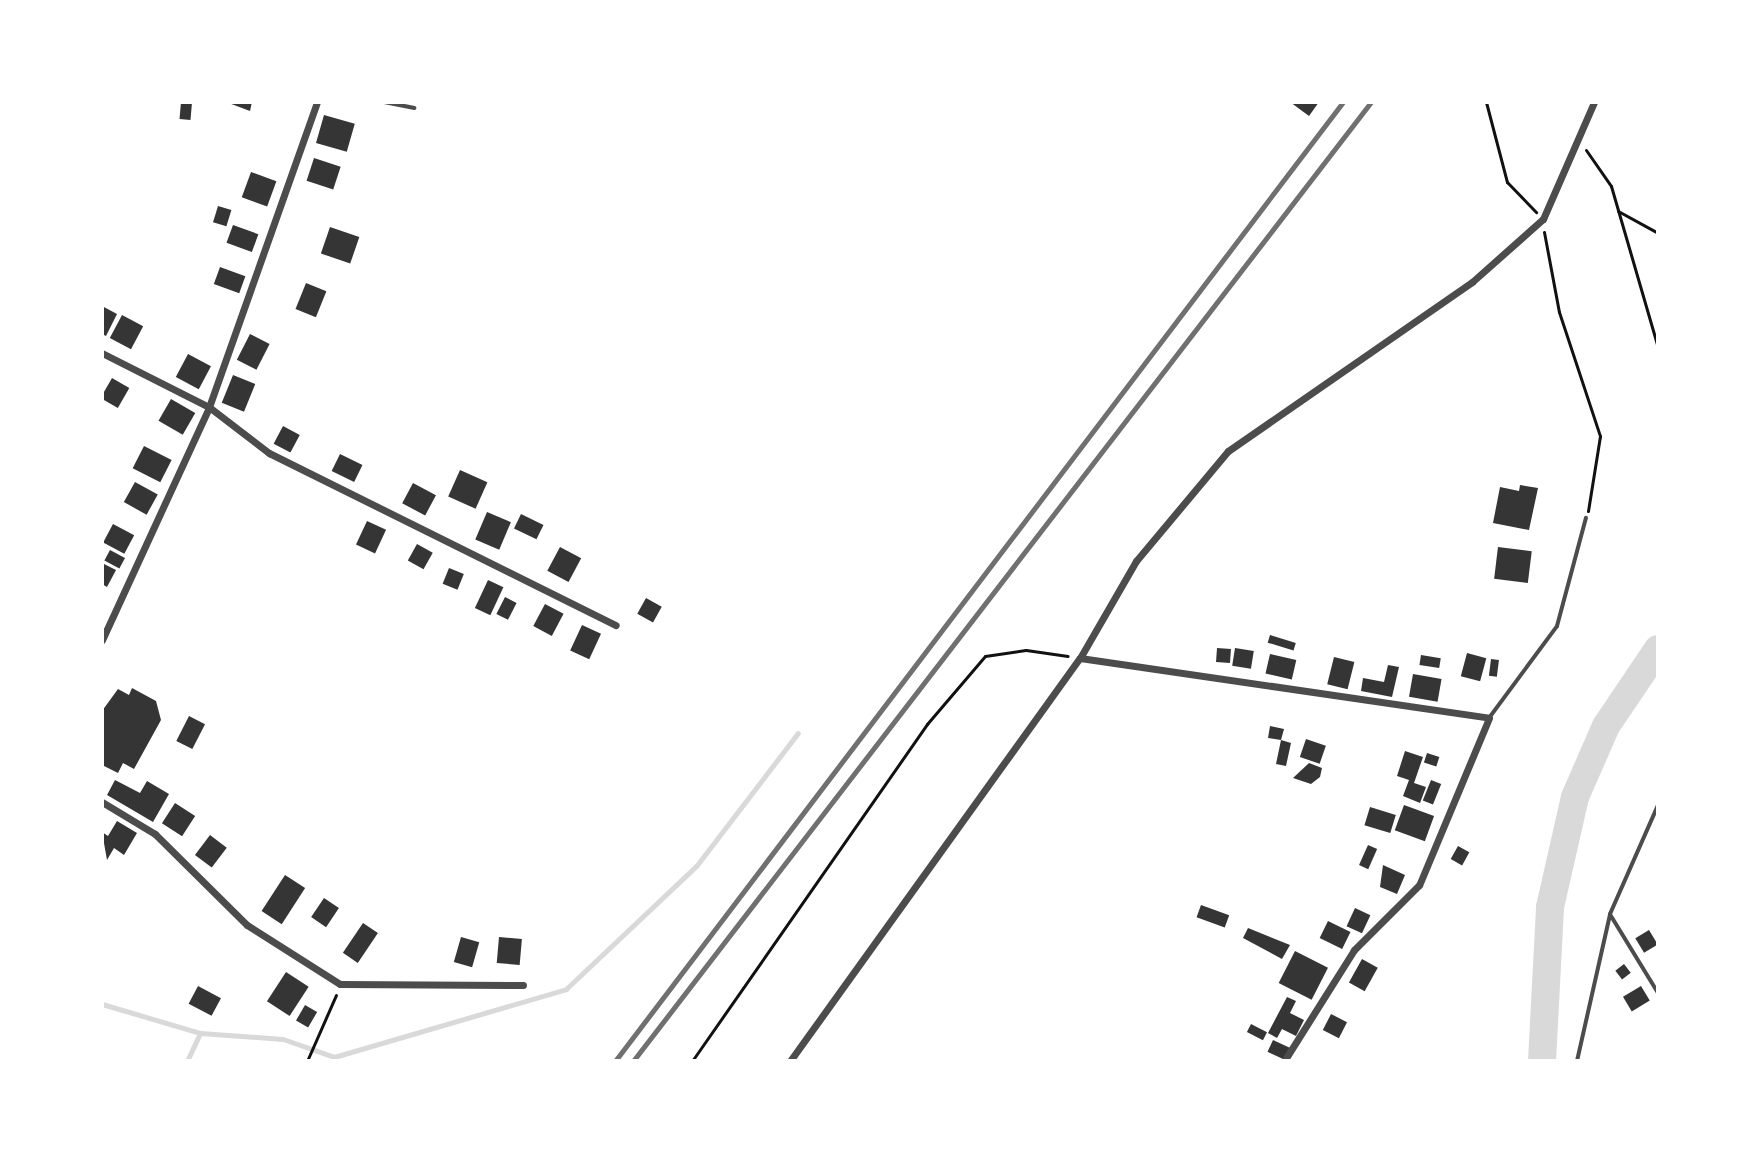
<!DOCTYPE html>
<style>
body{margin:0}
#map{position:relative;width:1760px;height:1163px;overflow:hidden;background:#fff;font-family:Raleway,sans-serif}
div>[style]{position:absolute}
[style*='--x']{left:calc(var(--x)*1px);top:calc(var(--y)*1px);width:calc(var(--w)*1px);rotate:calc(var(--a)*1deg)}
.stream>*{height:5px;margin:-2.5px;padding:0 2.5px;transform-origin:2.5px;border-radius:2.5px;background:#d9d9d9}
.river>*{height:28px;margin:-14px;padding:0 14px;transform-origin:14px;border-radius:14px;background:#d9d9d9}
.building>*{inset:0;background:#353535;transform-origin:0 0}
.path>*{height:3px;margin:-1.5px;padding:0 1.5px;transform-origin:1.5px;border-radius:1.5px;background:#111}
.service>*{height:4px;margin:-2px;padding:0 2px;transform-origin:2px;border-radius:2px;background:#4c4c4c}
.minor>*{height:7px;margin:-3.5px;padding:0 3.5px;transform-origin:3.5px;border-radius:3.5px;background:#4c4c4c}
.rail>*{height:5px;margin:-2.5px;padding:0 2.5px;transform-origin:2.5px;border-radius:2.5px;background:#707070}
span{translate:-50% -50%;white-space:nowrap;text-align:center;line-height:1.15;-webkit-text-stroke:6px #fff;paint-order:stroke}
.frame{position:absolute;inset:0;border:104px solid #fff;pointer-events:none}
</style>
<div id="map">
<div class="stream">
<div style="--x:102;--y:1004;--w:102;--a:16.5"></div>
<div style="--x:200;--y:1033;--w:83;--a:4.1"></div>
<div style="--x:283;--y:1039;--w:54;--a:19.4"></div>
<div style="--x:334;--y:1057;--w:242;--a:-16.3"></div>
<div style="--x:566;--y:989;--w:180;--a:-43.4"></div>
<div style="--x:697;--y:865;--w:166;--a:-52.6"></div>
<div style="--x:187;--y:1061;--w:31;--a:-65"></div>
</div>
<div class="river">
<div style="--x:1542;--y:1061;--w:154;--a:-87"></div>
<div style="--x:1550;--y:907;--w:113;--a:-77.2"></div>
<div style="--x:1575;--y:797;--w:77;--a:-66.4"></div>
<div style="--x:1606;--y:726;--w:93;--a:-56"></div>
</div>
<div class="building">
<div style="left:181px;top:102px;width:11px;height:17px;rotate:5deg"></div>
<div style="clip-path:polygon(226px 102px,252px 102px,250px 111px)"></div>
<div style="clip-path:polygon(1290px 102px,1319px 102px,1309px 116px)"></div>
<div style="left:324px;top:115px;width:32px;height:29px;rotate:16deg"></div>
<div style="left:314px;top:158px;width:28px;height:24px;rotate:18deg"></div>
<div style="left:251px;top:172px;width:27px;height:27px;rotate:20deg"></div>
<div style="left:218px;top:206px;width:14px;height:17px;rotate:17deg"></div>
<div style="left:233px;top:225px;width:27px;height:19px;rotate:20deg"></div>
<div style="left:330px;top:227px;width:31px;height:28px;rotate:19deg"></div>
<div style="left:220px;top:267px;width:27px;height:18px;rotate:20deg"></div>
<div style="left:306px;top:283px;width:22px;height:28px;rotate:22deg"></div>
<div style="clip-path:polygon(102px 306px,117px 314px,106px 336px,102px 334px)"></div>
<div style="left:122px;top:315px;width:24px;height:26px;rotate:28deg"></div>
<div style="left:250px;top:334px;width:22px;height:29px;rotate:27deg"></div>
<div style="left:188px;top:354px;width:26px;height:26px;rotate:28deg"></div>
<div style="left:233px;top:375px;width:24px;height:30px;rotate:22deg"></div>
<div style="left:112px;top:378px;width:20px;height:23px;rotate:30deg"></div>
<div style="left:171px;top:399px;width:28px;height:25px;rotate:30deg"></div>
<div style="left:283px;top:426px;width:19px;height:20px;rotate:28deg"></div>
<div style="left:144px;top:446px;width:31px;height:25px;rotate:27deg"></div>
<div style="left:340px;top:454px;width:25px;height:19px;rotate:26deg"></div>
<div style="left:460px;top:470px;width:30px;height:29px;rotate:24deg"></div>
<div style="left:135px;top:482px;width:26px;height:23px;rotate:29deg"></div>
<div style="left:413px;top:483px;width:26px;height:23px;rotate:28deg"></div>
<div style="clip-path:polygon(1520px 485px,1538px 488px,1529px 530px,1493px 523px,1500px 487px,1519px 491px)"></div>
<div style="left:487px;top:512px;width:26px;height:30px;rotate:23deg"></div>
<div style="left:521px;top:514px;width:25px;height:16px;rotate:26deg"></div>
<div style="left:367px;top:521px;width:21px;height:26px;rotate:25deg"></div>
<div style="left:113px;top:524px;width:24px;height:21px;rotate:28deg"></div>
<div style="left:417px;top:544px;width:18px;height:19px;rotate:29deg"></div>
<div style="left:560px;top:547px;width:24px;height:27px;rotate:28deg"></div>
<div style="left:1498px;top:547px;width:34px;height:32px;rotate:7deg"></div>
<div style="left:110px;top:550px;width:17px;height:12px;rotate:28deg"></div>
<div style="clip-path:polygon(102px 563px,116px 570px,107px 587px,102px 584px)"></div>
<div style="left:449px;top:568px;width:16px;height:17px;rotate:22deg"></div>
<div style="left:488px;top:580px;width:17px;height:31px;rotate:25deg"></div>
<div style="left:505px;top:597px;width:13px;height:19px;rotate:27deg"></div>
<div style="left:646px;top:598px;width:18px;height:18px;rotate:29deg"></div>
<div style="left:545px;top:604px;width:21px;height:25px;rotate:28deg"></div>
<div style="left:582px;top:625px;width:21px;height:28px;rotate:25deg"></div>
<div style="left:1270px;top:635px;width:27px;height:8px;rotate:17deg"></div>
<div style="left:1217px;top:648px;width:14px;height:14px;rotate:4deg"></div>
<div style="left:1235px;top:648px;width:19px;height:18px;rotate:9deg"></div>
<div style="left:1467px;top:653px;width:20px;height:24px;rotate:15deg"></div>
<div style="left:1270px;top:654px;width:27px;height:20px;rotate:13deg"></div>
<div style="left:1421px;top:655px;width:20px;height:10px;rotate:9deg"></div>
<div style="left:1334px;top:657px;width:21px;height:28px;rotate:14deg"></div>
<div style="left:1491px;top:659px;width:8px;height:17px;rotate:7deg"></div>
<div style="clip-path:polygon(1388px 665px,1399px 667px,1392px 697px,1361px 691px,1363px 678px,1384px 682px)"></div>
<div style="left:1413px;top:674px;width:29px;height:23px;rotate:10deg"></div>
<div style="clip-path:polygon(132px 688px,156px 701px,161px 720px,134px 769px,123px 763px,118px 773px,102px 765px,102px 711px,118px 689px,129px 695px)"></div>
<div style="left:189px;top:716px;width:18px;height:28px;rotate:27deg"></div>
<div style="clip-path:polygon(1270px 726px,1284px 729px,1281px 740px,1291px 743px,1286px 766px,1276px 764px,1281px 740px,1268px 738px)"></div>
<div style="left:1306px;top:739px;width:21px;height:19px;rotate:19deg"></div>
<div style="clip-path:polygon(1405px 751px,1423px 757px,1414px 783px,1426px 787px,1420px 803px,1403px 796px,1409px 780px,1397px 776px)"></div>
<div style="left:1427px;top:753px;width:13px;height:10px;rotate:18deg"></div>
<div style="clip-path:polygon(1309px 763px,1322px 768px,1320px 777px,1311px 784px,1293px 778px)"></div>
<div style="clip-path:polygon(115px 780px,140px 793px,147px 781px,169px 794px,153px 822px,107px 795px)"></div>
<div style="left:1431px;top:780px;width:11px;height:22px;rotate:22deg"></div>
<div style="left:175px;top:803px;width:24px;height:24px;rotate:33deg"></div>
<div style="left:1404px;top:805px;width:32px;height:27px;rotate:20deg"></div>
<div style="left:1370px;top:807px;width:27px;height:19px;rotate:17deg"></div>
<div style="clip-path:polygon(117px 821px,137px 833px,124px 855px,114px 848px,107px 860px,102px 832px,108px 836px)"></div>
<div style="left:210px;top:835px;width:21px;height:25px;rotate:37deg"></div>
<div style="left:1368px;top:845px;width:10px;height:22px;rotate:24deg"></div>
<div style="left:1458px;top:846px;width:13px;height:15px;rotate:29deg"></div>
<div style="clip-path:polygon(1383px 865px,1405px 875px,1397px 894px,1380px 887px)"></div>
<div style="left:285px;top:875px;width:24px;height:43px;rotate:33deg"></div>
<div style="left:324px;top:898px;width:18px;height:23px;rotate:34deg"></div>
<div style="left:1201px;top:905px;width:30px;height:13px;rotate:20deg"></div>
<div style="left:1355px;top:908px;width:17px;height:20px;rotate:25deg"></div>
<div style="left:1328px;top:921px;width:25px;height:19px;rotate:26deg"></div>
<div style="left:363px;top:923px;width:18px;height:36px;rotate:34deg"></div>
<div style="clip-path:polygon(1248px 928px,1290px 945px,1282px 959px,1243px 938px)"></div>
<div style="left:1649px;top:930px;width:17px;height:16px;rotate:59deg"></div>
<div style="left:461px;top:937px;width:19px;height:26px;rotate:16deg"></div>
<div style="left:499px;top:937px;width:23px;height:26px;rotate:5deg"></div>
<div style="left:1295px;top:951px;width:37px;height:36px;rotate:27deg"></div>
<div style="left:1362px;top:959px;width:18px;height:27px;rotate:29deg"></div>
<div style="left:1624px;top:964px;width:11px;height:11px;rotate:52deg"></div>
<div style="left:286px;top:972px;width:27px;height:35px;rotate:33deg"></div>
<div style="left:198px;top:986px;width:26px;height:20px;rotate:28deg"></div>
<div style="left:1641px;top:986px;width:17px;height:21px;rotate:59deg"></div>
<div style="clip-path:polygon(1287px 997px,1296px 1001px,1290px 1013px,1304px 1020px,1296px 1036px,1282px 1029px,1277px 1038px,1268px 1033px)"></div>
<div style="left:305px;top:1005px;width:14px;height:18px;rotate:30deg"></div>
<div style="left:1331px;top:1014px;width:18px;height:18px;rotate:27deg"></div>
<div style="left:1251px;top:1024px;width:18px;height:9px;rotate:27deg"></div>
<div style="left:1273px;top:1040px;width:19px;height:13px;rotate:25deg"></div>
</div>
<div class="path">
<div style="--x:1486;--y:102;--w:83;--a:75.3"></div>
<div style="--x:1507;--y:182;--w:42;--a:46"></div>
<div style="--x:1586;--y:150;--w:44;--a:55.2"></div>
<div style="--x:1611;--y:186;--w:169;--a:73.8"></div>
<div style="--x:1618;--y:211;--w:46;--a:28.8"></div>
<div style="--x:1544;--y:232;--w:81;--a:79.4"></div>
<div style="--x:1559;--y:312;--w:131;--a:71.7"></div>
<div style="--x:1600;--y:436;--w:76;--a:99.1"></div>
<div style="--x:307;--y:1061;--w:72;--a:-66.3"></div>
<div style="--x:692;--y:1061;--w:411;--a:-55.1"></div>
<div style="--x:927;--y:724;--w:89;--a:-49.5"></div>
<div style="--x:985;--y:656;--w:41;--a:-8.3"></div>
<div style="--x:1026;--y:650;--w:42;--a:8.1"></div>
</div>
<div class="service">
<div style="--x:384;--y:102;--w:31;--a:11"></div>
<div style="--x:1489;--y:718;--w:114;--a:-53.5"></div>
<div style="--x:1557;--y:626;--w:112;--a:-75"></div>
<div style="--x:1611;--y:916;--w:90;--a:58.6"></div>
<div style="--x:1577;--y:1061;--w:151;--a:-77.3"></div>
<div style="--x:1610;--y:914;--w:119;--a:-66.2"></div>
</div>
<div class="minor">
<div style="--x:102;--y:353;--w:120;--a:26.8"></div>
<div style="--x:209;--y:407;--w:76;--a:37.5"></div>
<div style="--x:269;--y:453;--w:387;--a:26.4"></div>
<div style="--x:102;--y:640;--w:256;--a:-65.3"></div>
<div style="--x:209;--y:407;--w:324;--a:-70.5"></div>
<div style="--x:1080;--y:658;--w:413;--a:8.3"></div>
<div style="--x:1489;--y:718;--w:181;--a:112.7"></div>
<div style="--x:1419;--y:885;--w:92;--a:135"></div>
<div style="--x:1354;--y:950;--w:131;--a:122.2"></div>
<div style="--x:102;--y:802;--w:62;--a:31.1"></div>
<div style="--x:155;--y:834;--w:129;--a:44.7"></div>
<div style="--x:247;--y:925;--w:110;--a:32.4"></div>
<div style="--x:340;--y:984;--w:183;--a:0.3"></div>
<div style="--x:790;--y:1061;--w:496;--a:-54.3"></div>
<div style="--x:1080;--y:658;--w:112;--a:-60"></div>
<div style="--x:1136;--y:561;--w:143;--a:-50.1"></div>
<div style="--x:1228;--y:451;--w:297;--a:-34.7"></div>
<div style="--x:1472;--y:282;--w:95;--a:-41.6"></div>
<div style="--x:1543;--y:219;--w:128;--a:-66.4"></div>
</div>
<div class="rail">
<div style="--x:615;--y:1061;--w:1204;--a:-52.8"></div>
<div style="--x:633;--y:1061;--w:1210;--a:-52.42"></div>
</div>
<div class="frame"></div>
</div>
